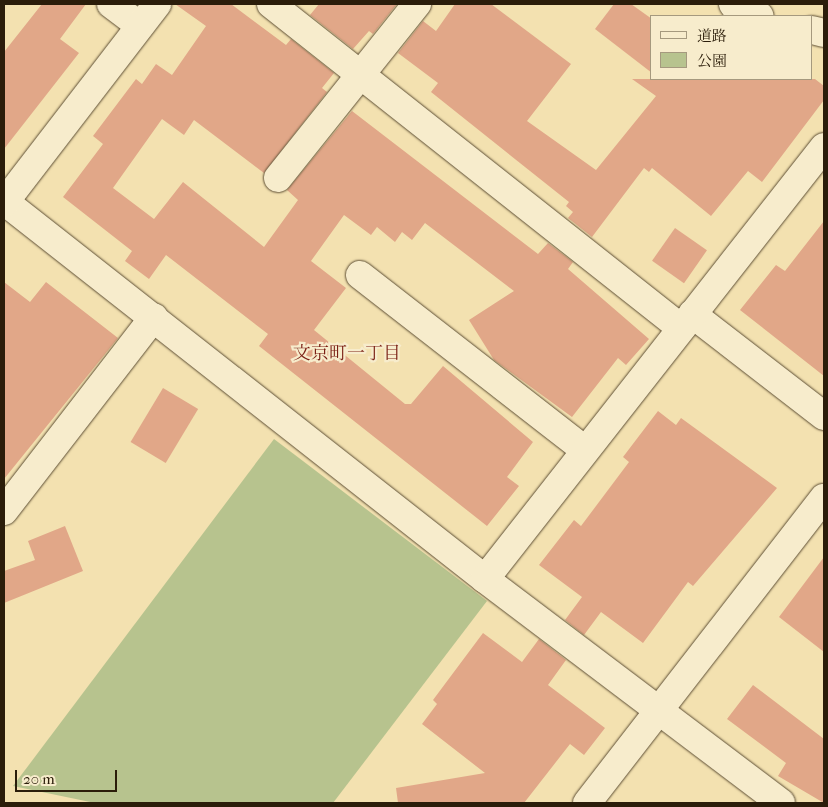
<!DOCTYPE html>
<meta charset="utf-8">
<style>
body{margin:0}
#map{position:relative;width:828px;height:807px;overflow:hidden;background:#f3e1b0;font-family:"IM FELL French Canon","Noto Serif JP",serif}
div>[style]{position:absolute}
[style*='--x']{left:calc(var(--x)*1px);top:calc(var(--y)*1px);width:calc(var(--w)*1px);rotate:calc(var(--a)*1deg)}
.green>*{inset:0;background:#b7c38e}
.building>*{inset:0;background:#e1a788;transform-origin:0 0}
.roads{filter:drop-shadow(0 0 1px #5d4e34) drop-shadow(0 0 1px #5d4e34)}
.minor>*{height:28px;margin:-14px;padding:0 14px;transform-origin:14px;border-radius:14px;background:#f7eccc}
span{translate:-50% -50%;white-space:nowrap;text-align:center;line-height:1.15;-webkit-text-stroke:4.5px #f7eccc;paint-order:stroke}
.neighbourhood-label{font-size:18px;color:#7a1f14}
.frame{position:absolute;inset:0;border:5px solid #2b1d0a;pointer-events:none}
.legend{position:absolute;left:650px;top:15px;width:162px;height:65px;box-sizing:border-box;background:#f7eccc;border:1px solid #a5997e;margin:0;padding:6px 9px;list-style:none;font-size:15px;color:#2b1d0a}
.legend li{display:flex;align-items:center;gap:10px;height:25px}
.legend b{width:25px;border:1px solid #a5997e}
.scale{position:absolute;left:15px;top:770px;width:102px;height:22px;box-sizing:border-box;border:2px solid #2b1d0a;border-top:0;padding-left:6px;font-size:15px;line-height:18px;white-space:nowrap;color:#2b1d0a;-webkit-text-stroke:4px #f7eccc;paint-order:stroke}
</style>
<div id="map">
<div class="green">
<div style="clip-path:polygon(274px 439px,487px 601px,333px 803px,95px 803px,13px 786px)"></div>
</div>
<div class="building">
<div style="clip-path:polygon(42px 4px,86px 4px,60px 39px,79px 53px,4px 149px,4px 52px)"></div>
<div style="clip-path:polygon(175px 4px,231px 4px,286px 45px,291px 39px,334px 73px,322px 88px,327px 92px,264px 173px,194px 120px,184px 135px,162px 119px,113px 188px,154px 219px,183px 182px,264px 247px,298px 200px,287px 190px,352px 111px,538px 254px,548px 243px,573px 262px,568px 269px,649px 339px,626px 365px,618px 358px,572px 417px,494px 360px,469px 320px,514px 291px,425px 223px,412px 240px,402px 232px,395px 242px,377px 227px,371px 235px,344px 215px,311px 261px,346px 288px,314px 330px,405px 404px,411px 404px,443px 366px,533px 442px,507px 477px,519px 486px,487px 526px,259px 346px,268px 334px,166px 255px,149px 279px,125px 261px,132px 251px,63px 197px,103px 144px,93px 136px,136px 79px,142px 84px,156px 64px,172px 75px,206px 26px)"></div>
<div style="clip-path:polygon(319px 4px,397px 4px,373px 34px,369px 31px,353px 49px,310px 15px)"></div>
<div style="clip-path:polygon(455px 4px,491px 4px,571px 64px,527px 121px,596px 170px,656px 96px,632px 79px,815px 79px,824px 86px,824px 100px,762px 182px,748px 171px,711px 216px,652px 168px,649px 172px,644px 168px,592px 237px,568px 218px,573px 212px,566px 206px,569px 202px,431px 92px,438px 83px,398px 53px,423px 21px,436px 31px)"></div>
<div style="clip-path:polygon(614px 4px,631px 4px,652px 19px,652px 73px,595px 29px)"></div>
<div style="clip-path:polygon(824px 221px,824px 376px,740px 310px,776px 265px,785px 271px)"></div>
<div style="left:675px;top:228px;width:39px;height:40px;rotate:35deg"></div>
<div style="clip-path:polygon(4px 282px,30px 302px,46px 282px,118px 338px,4px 479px)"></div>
<div style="left:163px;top:388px;width:41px;height:63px;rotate:31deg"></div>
<div style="clip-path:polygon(658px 411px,676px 425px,681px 418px,777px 488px,693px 586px,688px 582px,643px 643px,601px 612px,584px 635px,565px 620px,582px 597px,539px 565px,574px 520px,581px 526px,629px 462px,623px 457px)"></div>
<div style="clip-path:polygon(65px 526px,83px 571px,4px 603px,4px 571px,35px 560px,28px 541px)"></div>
<div style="clip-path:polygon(824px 557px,824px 652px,779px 617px)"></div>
<div style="clip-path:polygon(483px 633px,522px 662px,539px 639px,566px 660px,548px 685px,605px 728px,584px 755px,570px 744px,524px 803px,398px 803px,396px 788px,485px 773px,422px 724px,437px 704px,433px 700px)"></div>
<div style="clip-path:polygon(753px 685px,824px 739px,824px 803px,778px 776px,786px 763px,727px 719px)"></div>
</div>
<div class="roads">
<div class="minor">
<div style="--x:111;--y:4;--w:36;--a:37"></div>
<div style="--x:271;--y:4;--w:523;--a:38.32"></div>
<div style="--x:733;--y:4;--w:9;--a:54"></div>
<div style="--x:738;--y:11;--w:22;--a:13"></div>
<div style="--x:812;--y:30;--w:12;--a:14"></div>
<div style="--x:278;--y:178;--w:223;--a:-51.4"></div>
<div style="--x:4;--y:201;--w:612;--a:38.16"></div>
<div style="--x:485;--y:579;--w:371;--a:37.1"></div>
<div style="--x:4;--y:203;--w:251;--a:-52.4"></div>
<div style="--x:360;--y:275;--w:285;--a:37.9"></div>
<div style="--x:692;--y:314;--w:167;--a:37.7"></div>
<div style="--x:4;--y:511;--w:245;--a:-52.3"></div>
<div style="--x:485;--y:579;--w:549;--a:-51.88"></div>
<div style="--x:587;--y:803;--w:386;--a:-52.2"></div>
</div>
</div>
<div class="neighbourhood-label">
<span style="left:347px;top:354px">文京町一丁目</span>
</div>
<div class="frame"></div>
<ul class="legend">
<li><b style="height:6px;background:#f7eccc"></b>道路</li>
<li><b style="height:14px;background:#b7c38e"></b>公園</li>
</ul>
<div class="scale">20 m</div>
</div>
